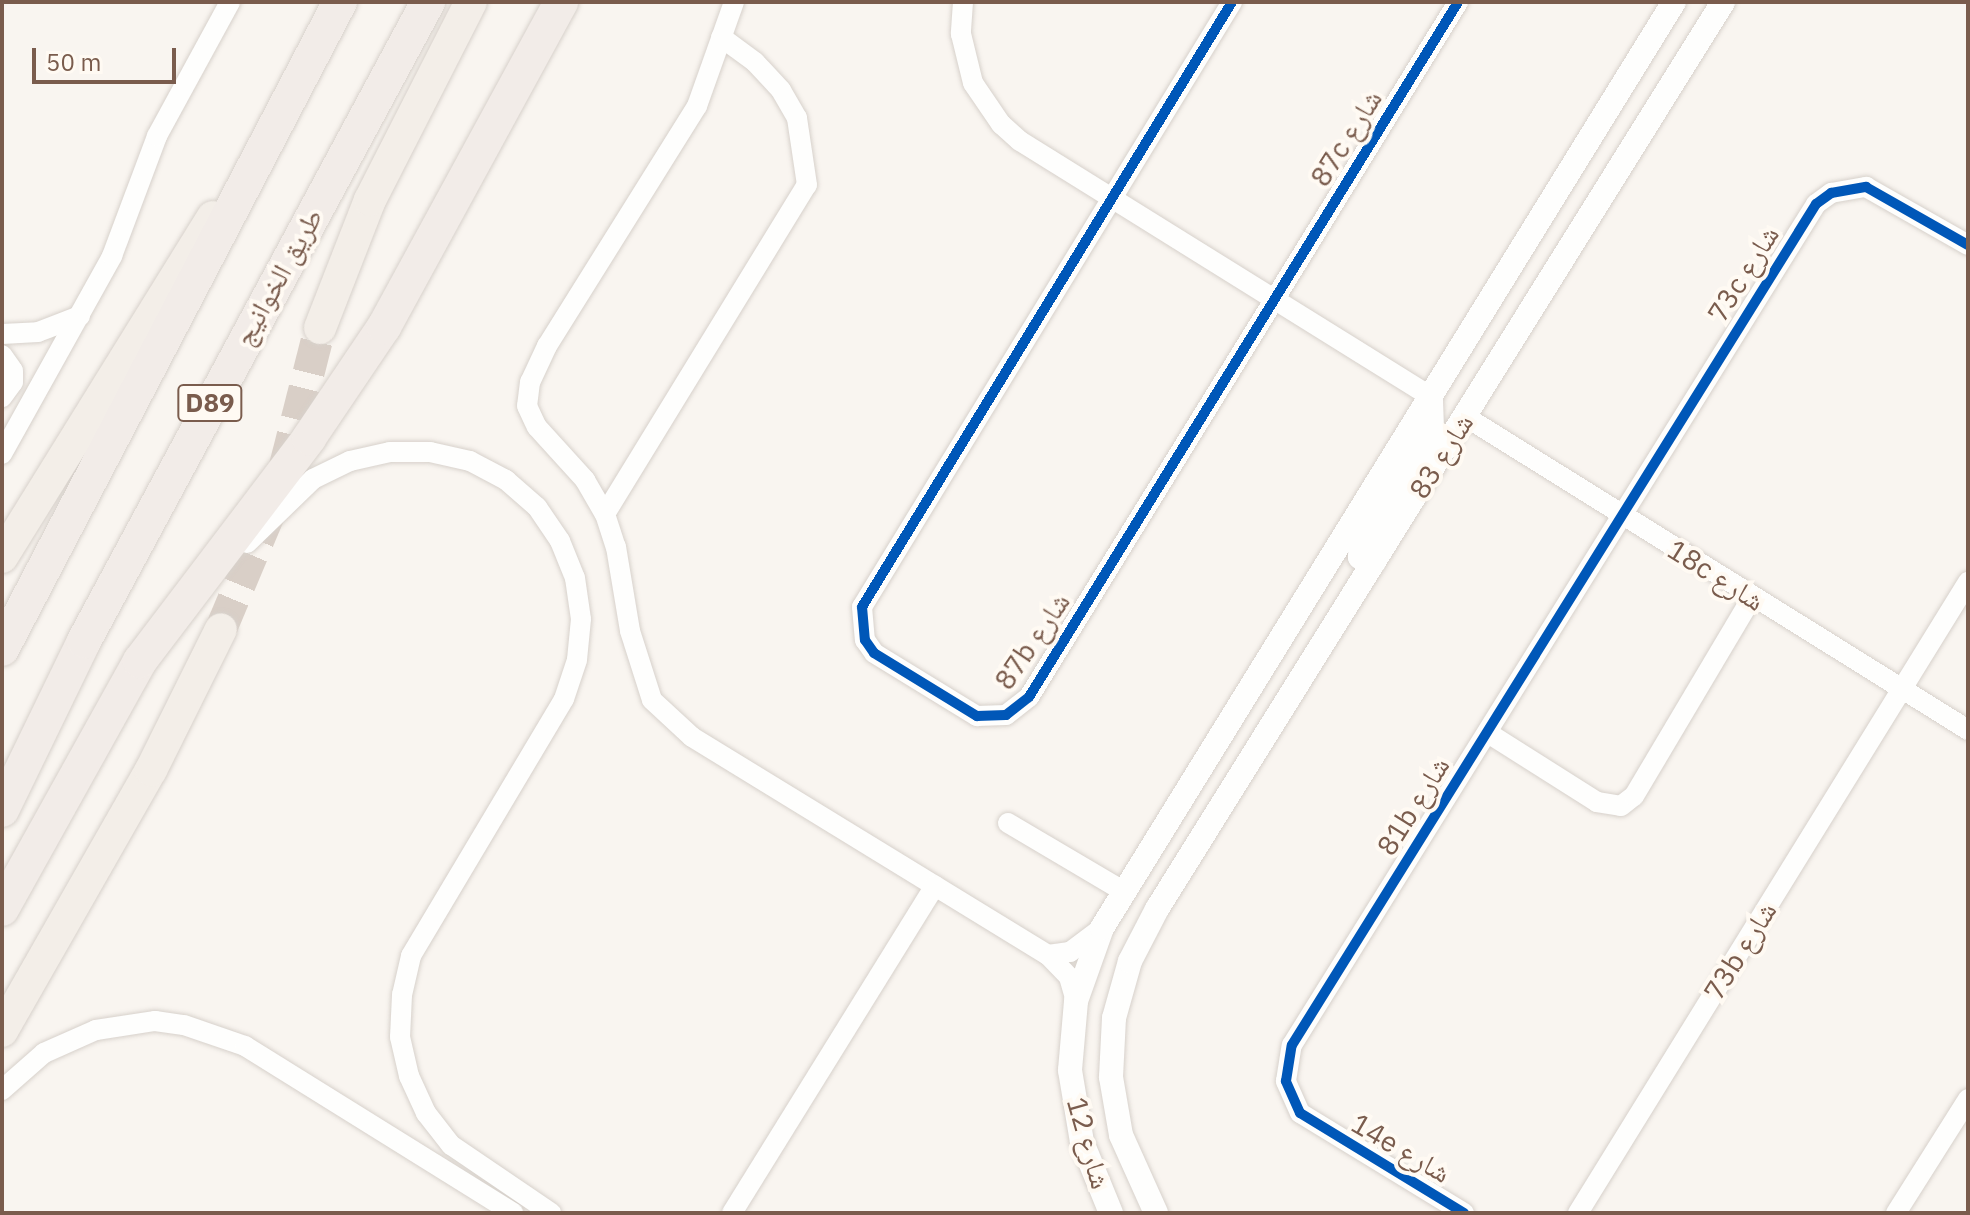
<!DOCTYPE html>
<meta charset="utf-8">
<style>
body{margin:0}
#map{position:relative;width:1970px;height:1215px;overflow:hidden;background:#f9f5f0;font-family:"IBM Plex Sans","Noto Naskh Arabic",sans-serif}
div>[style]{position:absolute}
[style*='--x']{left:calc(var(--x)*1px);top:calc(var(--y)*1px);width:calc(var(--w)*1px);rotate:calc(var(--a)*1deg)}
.primary-tunnel>*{height:32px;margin-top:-16px;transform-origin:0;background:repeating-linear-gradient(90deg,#d9cfc7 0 32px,transparent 0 48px)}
.roads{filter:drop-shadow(0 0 2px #d7d1cb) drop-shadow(0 0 2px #d7d1cb)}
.minor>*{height:20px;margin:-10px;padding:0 10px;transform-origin:10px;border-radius:10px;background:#fefefd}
.tertiary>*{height:24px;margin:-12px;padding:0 12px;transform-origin:12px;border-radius:12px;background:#fefefd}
.primary>*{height:32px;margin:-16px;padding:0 16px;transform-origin:16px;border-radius:16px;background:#f3eee8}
.trunk>*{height:34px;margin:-17px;padding:0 17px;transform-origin:17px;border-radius:17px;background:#f2ece8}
.cycleway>*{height:10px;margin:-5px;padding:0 5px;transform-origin:5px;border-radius:5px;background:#0057b8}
span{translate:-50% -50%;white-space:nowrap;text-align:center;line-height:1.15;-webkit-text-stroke:8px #fffaf3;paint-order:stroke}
.shield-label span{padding:2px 6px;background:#fffaf3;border:2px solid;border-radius:6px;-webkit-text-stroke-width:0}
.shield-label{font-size:26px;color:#7a5c4d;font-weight:700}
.street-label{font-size:28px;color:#7a5c4d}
.frame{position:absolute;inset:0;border:4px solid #7a5c4d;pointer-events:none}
.scale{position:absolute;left:32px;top:48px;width:144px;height:36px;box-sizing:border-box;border:4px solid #7a5c4d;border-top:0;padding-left:10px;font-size:24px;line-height:28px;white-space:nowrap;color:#7a5c4d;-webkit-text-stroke:6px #fffaf3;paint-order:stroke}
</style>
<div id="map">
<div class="primary-tunnel">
<div style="--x:285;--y:466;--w:142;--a:-75.8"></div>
<div style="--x:221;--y:629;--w:129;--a:-67.2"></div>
</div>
<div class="roads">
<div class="minor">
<div style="--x:734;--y:2;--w:110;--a:109.6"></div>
<div style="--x:697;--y:106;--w:283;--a:122"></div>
<div style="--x:547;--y:346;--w:40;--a:115"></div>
<div style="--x:530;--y:382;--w:24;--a:97"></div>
<div style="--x:527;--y:406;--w:23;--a:65"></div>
<div style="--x:537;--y:427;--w:72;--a:47.8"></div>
<div style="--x:585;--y:480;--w:39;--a:60"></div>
<div style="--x:605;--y:514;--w:35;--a:72"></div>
<div style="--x:616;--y:547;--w:85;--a:80.5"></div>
<div style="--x:630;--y:631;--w:72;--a:72.3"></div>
<div style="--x:652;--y:700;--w:54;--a:42.8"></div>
<div style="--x:692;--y:737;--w:417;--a:31.5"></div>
<div style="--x:1048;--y:955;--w:30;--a:46"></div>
<div style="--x:1069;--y:977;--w:25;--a:74"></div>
<div style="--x:963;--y:2;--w:32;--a:94"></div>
<div style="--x:961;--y:34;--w:50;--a:76.2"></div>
<div style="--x:973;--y:83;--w:50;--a:55.7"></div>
<div style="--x:1001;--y:124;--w:25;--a:42"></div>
<div style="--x:1020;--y:141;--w:484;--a:31.9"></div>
<div style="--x:1232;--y:2;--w:709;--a:121.45"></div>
<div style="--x:862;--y:607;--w:33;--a:85"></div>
<div style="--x:865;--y:640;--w:16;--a:55"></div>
<div style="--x:874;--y:653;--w:121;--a:31.5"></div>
<div style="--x:977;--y:716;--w:29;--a:-2"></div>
<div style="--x:1006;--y:715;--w:29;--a:-38"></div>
<div style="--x:1029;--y:697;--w:817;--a:-58.31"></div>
<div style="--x:2;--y:334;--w:36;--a:-3"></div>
<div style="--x:38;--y:332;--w:45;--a:-20.9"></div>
<div style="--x:2;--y:355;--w:19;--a:55"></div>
<div style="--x:13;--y:371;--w:11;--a:90"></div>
<div style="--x:13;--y:382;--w:19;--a:126"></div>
<div style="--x:1466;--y:417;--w:592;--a:31.94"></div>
<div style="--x:2;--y:454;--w:227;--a:-60.9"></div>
<div style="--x:112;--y:256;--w:128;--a:-69.4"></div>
<div style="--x:157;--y:136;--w:153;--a:-61.4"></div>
<div style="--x:605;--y:514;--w:386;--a:-58.5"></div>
<div style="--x:807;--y:185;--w:68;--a:-98.5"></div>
<div style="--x:797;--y:118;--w:32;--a:-120"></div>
<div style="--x:781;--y:90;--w:38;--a:-133"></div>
<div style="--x:755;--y:62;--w:42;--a:-143.7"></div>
<div style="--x:247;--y:543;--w:92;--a:-44.1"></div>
<div style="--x:313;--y:479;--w:41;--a:-25.9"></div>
<div style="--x:350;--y:461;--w:41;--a:-12.7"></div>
<div style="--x:390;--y:452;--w:40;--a:0"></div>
<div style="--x:430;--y:452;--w:41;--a:12.7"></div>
<div style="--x:470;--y:461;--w:41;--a:27.8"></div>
<div style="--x:506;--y:480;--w:41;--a:41.1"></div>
<div style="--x:537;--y:507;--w:41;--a:55.9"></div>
<div style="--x:560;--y:541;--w:40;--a:68"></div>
<div style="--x:575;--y:578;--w:41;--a:81.7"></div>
<div style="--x:581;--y:619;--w:41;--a:95.6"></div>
<div style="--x:577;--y:660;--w:41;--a:108.4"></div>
<div style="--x:564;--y:699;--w:299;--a:120.8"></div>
<div style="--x:411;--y:956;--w:40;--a:103"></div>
<div style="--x:402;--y:995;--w:42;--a:92.7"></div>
<div style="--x:400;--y:1037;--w:40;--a:77"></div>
<div style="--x:409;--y:1076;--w:41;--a:65.3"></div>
<div style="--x:426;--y:1113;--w:41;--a:52"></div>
<div style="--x:451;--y:1145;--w:121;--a:34.2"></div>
<div style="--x:1488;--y:733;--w:129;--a:32.3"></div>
<div style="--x:1597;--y:802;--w:24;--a:9"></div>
<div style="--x:1621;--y:806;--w:16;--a:-38"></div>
<div style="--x:1634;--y:796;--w:231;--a:-59.3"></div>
<div style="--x:1008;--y:823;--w:134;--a:30.6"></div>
<div style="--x:1048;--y:955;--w:22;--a:-8"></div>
<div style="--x:1070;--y:952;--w:40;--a:-37"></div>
<div style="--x:2;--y:1090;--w:56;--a:-41.4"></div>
<div style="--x:44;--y:1053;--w:57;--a:-23.9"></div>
<div style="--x:96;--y:1030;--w:60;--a:-8.7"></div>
<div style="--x:155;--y:1021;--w:29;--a:8"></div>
<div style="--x:184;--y:1025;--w:65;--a:19"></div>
<div style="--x:245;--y:1046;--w:316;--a:31.9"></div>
<div style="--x:732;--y:1213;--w:385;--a:-58.2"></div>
<div style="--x:1464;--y:1213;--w:192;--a:-148.6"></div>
<div style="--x:1300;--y:1113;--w:35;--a:-114"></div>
<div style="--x:1286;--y:1081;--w:36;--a:-81"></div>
<div style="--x:1292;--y:1045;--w:991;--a:-58.07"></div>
<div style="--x:1816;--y:204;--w:19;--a:-36"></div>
<div style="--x:1831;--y:193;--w:36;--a:-10"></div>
<div style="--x:1866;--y:187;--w:117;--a:29.6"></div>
<div style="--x:1578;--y:1213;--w:742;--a:-58.28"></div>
<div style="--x:1896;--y:1213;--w:135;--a:-57.7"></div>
</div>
<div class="tertiary">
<div style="--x:1374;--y:562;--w:15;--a:-160"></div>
<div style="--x:1360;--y:557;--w:11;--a:-85"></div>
<div style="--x:1361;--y:546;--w:137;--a:-58.7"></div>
<div style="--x:1432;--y:429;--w:32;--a:-92"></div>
<div style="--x:1111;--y:1213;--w:77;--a:-112.2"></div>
<div style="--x:1082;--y:1142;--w:73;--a:-99.5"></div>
<div style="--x:1070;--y:1070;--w:69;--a:-85"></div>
<div style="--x:1076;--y:1001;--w:77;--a:-70.4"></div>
<div style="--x:1102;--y:928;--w:1088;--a:-58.3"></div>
<div style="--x:1156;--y:1213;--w:85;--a:-114.2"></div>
<div style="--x:1121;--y:1135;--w:59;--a:-99.8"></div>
<div style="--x:1111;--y:1077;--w:59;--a:-87.1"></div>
<div style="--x:1114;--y:1018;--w:59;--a:-74.3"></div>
<div style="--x:1130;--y:961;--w:59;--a:-62.6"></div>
<div style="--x:1157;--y:909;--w:1069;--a:-58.03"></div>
</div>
<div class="primary">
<div style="--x:320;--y:328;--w:137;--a:-68.7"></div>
<div style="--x:370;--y:200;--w:222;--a:-63"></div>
<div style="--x:2;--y:557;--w:400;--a:-58.2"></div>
<div style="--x:2;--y:1031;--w:301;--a:-60.3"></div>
<div style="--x:151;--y:770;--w:157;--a:-63.6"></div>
</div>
<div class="trunk">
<div style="--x:2;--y:649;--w:730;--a:-62.42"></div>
<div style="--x:2;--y:810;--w:188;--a:-64.1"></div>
<div style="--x:84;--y:641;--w:726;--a:-61.7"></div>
<div style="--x:2;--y:909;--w:284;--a:-60.9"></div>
<div style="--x:140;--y:661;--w:280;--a:-52.8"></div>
<div style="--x:309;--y:438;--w:134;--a:-56"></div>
<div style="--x:384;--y:327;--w:370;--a:-61.4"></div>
</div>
</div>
<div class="cycleway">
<div style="--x:1232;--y:2;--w:709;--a:121.45"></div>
<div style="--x:862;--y:607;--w:33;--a:85"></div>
<div style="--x:865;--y:640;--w:16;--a:55"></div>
<div style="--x:874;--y:653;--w:121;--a:31.5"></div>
<div style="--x:977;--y:716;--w:29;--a:-2"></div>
<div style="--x:1006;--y:715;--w:29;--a:-38"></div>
<div style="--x:1029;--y:697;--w:817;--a:-58.31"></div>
<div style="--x:1464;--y:1213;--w:192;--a:-148.6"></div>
<div style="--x:1300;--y:1113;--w:35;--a:-114"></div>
<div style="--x:1286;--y:1081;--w:36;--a:-81"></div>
<div style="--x:1292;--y:1045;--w:991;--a:-58.07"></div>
<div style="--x:1816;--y:204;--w:19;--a:-36"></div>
<div style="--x:1831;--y:193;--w:36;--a:-10"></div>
<div style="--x:1866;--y:187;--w:117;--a:29.6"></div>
</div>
<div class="shield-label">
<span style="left:210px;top:403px">D89</span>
</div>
<div class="street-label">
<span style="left:1346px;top:138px;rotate:-58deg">87c شارع</span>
<span style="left:1743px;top:274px;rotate:-58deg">73c شارع</span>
<span style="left:278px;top:277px;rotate:-61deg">طريق الخوانيج</span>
<span style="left:1441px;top:456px;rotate:-58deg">شارع 83</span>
<span style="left:1716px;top:575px;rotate:32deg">18c شارع</span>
<span style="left:1032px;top:641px;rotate:-56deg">87b شارع</span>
<span style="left:1413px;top:806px;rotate:-58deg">81b شارع</span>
<span style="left:1740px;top:951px;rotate:-58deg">73b شارع</span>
<span style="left:1089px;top:1143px;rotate:74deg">شارع 12</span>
<span style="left:1401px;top:1148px;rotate:30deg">14e شارع</span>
</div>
<div class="frame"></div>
<div class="scale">50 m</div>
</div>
